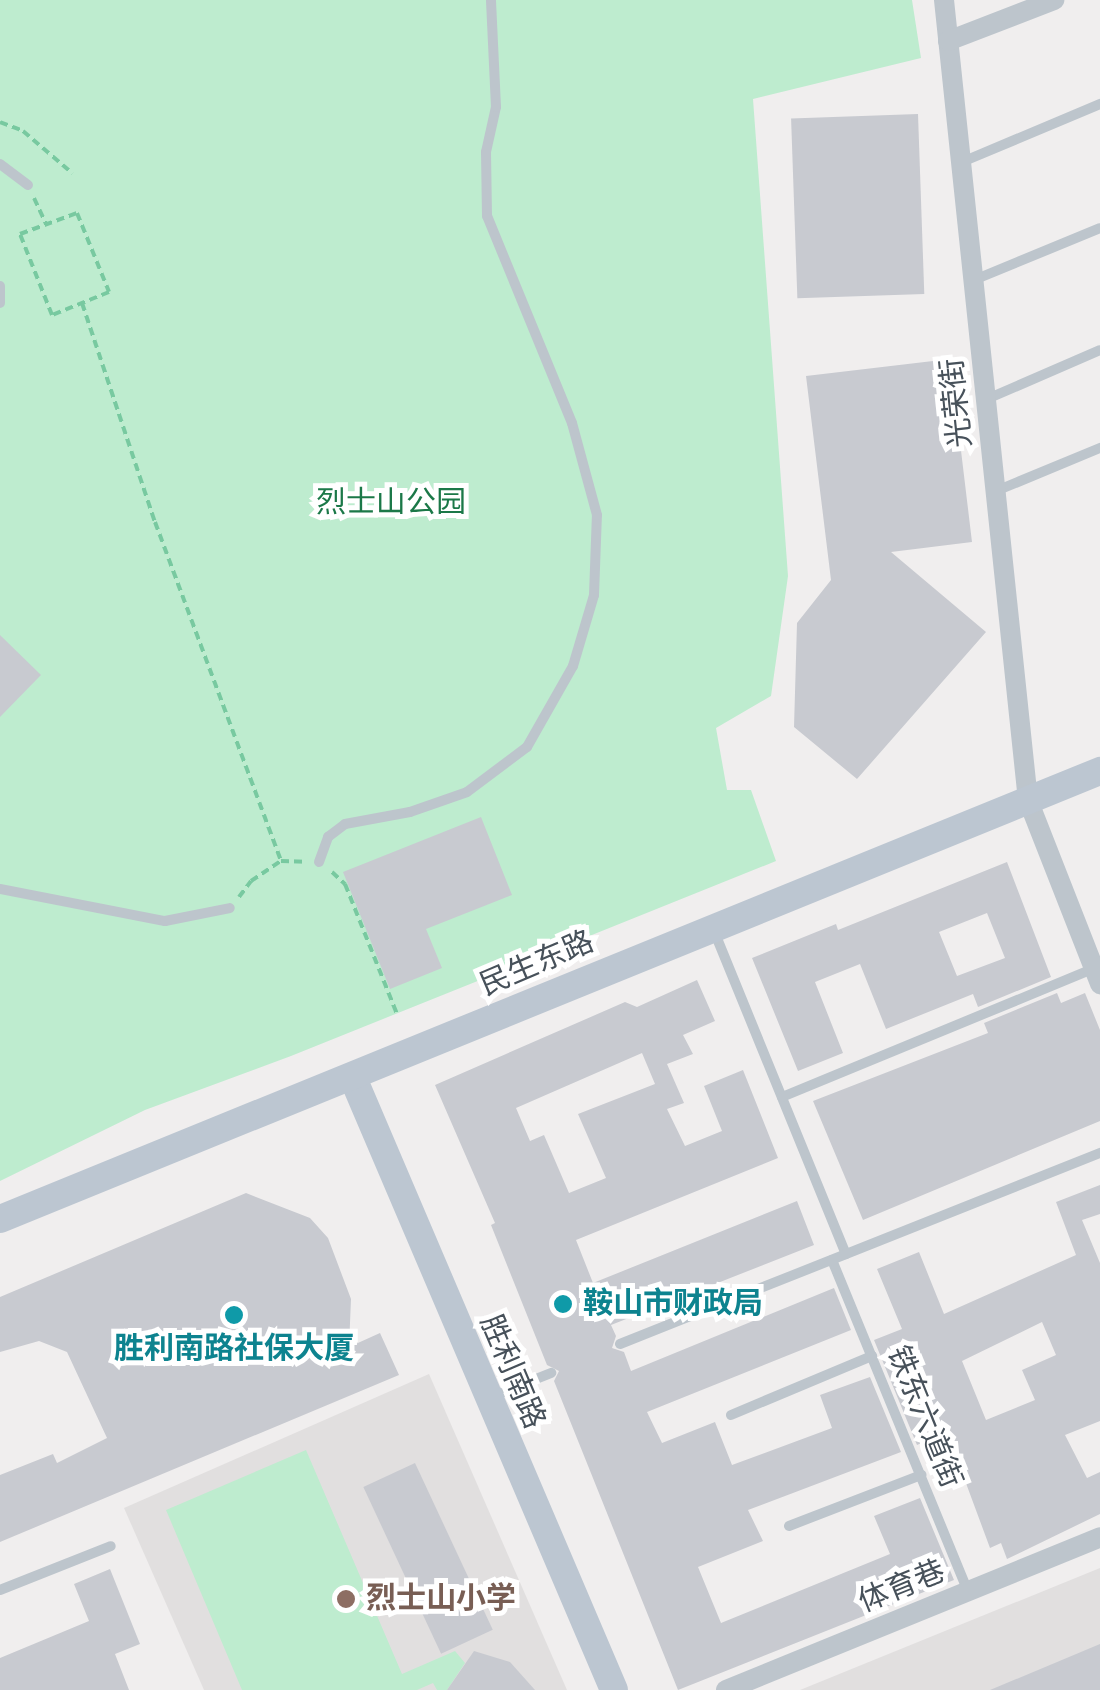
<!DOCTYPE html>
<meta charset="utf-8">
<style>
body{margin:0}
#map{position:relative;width:1100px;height:1690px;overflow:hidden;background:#f0eeee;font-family:"Varela Round","Noto Sans SC",sans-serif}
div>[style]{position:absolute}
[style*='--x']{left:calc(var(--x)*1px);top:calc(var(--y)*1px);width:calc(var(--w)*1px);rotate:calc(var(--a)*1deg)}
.education>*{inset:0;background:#e1dfdf}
.green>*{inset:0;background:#beeccf}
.building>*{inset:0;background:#c8cad0;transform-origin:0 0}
.path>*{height:4px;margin-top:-2px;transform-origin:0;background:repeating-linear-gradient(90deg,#78c9a0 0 8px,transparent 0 13px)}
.service>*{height:10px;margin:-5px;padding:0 5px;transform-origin:5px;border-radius:5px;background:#bdc5cc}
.minor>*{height:20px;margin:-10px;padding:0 10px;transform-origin:10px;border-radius:10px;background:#bdc5cc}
.secondary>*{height:28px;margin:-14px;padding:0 14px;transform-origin:14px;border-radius:14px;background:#bcc6d1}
.dots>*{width:28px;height:28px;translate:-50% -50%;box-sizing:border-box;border:5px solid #fff;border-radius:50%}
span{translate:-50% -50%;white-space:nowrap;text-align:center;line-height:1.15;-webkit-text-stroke:10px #fff;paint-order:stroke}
.street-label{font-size:30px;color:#47515a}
.park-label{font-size:30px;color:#1b7848}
.culture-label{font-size:30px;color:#0d838f;font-weight:700}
.left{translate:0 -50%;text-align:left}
.education-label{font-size:30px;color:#785e54;font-weight:700}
</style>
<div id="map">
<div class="education">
<div style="clip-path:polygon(429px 1374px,567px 1690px,204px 1690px,124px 1508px)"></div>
<div style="clip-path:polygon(1100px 1568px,1100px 1690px,800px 1690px)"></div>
</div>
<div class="green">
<div style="clip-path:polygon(0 0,912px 0,921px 58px,753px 99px,788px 576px,771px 696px,716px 728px,727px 790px,751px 790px,776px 861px,291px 1056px,145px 1110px,0 1181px)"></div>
<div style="clip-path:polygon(306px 1450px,402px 1674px,455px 1651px,465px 1663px,447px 1690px,437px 1690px,433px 1683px,417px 1690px,242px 1690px,166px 1510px)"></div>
</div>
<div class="building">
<div style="left:918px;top:114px;width:180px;height:127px;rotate:88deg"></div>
<div style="clip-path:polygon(950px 359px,972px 542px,891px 552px,986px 632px,857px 779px,794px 727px,797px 623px,831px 580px,806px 376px)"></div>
<div style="clip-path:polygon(0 635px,41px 675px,0 717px)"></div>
<div style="clip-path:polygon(481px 817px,512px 895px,426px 929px,442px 968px,390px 989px,343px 872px)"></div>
<div style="clip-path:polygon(evenodd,1007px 862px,1051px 977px,978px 1007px,973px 994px,886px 1029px,860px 964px,815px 982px,843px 1053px,798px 1071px,752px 958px,836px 924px,838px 930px,1007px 862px,987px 913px,1005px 958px,957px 976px,939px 932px,987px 913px)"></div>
<div style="clip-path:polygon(evenodd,697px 980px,715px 1021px,683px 1035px,693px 1054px,667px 1064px,684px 1103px,667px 1109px,685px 1146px,722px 1131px,704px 1086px,743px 1070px,778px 1158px,576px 1240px,593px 1283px,797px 1201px,814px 1245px,611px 1325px,616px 1336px,612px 1348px,624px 1352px,631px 1371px,834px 1288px,851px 1330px,647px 1412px,662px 1443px,715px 1422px,732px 1465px,832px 1428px,820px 1395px,870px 1377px,901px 1452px,748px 1510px,763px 1541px,698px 1567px,721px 1623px,890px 1554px,874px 1516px,920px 1498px,954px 1580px,678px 1690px,554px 1381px,559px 1371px,547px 1365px,491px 1225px,495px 1223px,435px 1085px,625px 1002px,637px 1007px,697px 980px,642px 1053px,655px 1084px,578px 1114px,606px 1178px,569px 1193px,544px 1135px,530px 1141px,516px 1108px,642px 1053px)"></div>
<div style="clip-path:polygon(1057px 993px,1061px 1003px,1085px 993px,1100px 1030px,1100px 1121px,863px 1220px,813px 1101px,988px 1033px,984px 1023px)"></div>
<div style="clip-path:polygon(evenodd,1100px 1185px,1100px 1214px,1082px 1220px,1100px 1263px,1100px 1421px,1065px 1435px,1087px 1478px,1100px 1472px,1100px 1514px,1007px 1559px,1001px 1543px,990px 1548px,947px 1432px,917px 1445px,874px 1340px,902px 1329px,877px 1269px,919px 1252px,944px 1314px,1076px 1255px,1056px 1202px,1100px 1185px,1042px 1322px,1056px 1355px,1022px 1370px,1035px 1400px,986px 1420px,962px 1361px,1042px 1322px)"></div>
<div style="clip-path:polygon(246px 1193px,310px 1218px,328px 1238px,351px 1299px,349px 1347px,380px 1333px,399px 1375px,0 1542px,0 1475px,53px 1454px,57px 1463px,107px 1438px,67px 1352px,39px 1341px,0 1352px,0 1297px)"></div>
<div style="left:415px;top:1463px;width:184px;height:57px;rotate:65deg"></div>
<div style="clip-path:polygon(110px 1569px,140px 1644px,115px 1654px,129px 1690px,0 1690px,0 1658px,89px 1621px,74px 1584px)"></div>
<div style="clip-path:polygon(1100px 1644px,1100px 1690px,990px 1690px)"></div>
<div style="clip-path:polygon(474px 1651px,510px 1662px,535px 1690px,447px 1690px)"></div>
</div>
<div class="path">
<div style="--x:0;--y:122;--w:25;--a:21"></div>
<div style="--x:23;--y:131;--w:65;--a:40.6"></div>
<div style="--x:34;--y:198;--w:29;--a:65"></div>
<div style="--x:77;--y:213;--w:85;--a:67.9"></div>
<div style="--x:109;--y:292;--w:61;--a:158"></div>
<div style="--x:52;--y:315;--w:87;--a:-111.6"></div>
<div style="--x:20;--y:234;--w:61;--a:-20.2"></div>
<div style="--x:82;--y:303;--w:231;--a:71.6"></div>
<div style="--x:155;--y:522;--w:362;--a:69.6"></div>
<div style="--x:332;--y:872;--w:18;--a:43"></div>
<div style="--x:345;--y:884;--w:140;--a:68.2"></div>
<div style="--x:239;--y:897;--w:20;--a:-53"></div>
<div style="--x:251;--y:881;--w:36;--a:-34"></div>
<div style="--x:281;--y:861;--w:25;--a:2"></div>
</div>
<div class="service">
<div style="--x:962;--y:162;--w:150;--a:-22.8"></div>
<div style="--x:0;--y:164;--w:35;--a:37"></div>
<div style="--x:974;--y:280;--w:136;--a:-22.4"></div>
<div style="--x:0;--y:286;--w:17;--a:90"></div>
<div style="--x:987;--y:399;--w:123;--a:-23.4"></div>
<div style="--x:996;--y:491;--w:113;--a:-22.5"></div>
<div style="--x:319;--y:862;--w:27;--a:-70"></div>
<div style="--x:328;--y:837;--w:21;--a:-37"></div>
<div style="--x:345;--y:824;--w:66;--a:-10.5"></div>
<div style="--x:410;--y:812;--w:60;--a:-19.3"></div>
<div style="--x:467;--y:792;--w:75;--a:-36.9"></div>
<div style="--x:527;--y:747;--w:93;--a:-60.4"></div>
<div style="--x:573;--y:666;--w:74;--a:-73.5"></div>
<div style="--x:594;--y:595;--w:80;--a:-87.9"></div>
<div style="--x:597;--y:515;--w:95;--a:-105.2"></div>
<div style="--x:572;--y:423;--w:224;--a:-112.3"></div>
<div style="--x:487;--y:216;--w:64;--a:-90.9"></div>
<div style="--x:486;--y:152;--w:46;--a:-77.5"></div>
<div style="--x:496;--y:107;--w:107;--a:-92.7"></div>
<div style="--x:0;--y:889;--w:168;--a:11"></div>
<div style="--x:165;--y:921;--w:66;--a:-11.3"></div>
<div style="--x:714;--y:931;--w:349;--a:67.8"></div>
<div style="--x:782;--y:1097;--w:336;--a:-22.4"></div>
<div style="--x:832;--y:1260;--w:359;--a:67.7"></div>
<div style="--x:620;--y:1344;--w:517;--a:-21.7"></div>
<div style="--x:491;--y:1397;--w:65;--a:-21.8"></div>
<div style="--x:731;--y:1415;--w:153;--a:-22.7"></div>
<div style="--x:789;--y:1526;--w:142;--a:-21.1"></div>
<div style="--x:0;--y:1590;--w:119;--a:-21.6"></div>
</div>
<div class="minor">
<div style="--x:944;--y:0;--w:804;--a:84.01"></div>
<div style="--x:1028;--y:800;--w:198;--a:68.6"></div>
<div style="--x:948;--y:41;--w:114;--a:-21.1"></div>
<div style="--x:726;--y:1690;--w:404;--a:-22.2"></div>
</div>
<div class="secondary">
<div style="--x:353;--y:1078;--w:665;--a:66.9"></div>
<div style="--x:0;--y:1219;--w:1188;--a:-22.16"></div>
</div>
<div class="dots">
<div style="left:563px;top:1304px;background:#0f9aa8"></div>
<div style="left:234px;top:1315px;background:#0f9aa8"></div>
<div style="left:346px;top:1599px;background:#8d6e63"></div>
</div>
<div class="street-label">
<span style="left:957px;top:403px;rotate:-96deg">光荣街</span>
<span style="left:537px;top:964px;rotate:-23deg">民生东路</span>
<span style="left:512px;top:1372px;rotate:67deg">胜利南路</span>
<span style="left:924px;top:1417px;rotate:68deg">铁东六道街</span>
<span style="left:902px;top:1587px;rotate:-22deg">体育巷</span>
</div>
<div class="park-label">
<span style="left:391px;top:503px">烈士山公园</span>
</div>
<div class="culture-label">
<span class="left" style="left:583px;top:1304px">鞍山市财政局</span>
<span style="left:234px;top:1349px">胜利南路社保大厦</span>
</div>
<div class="education-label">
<span class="left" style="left:366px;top:1599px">烈士山小学</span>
</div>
</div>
